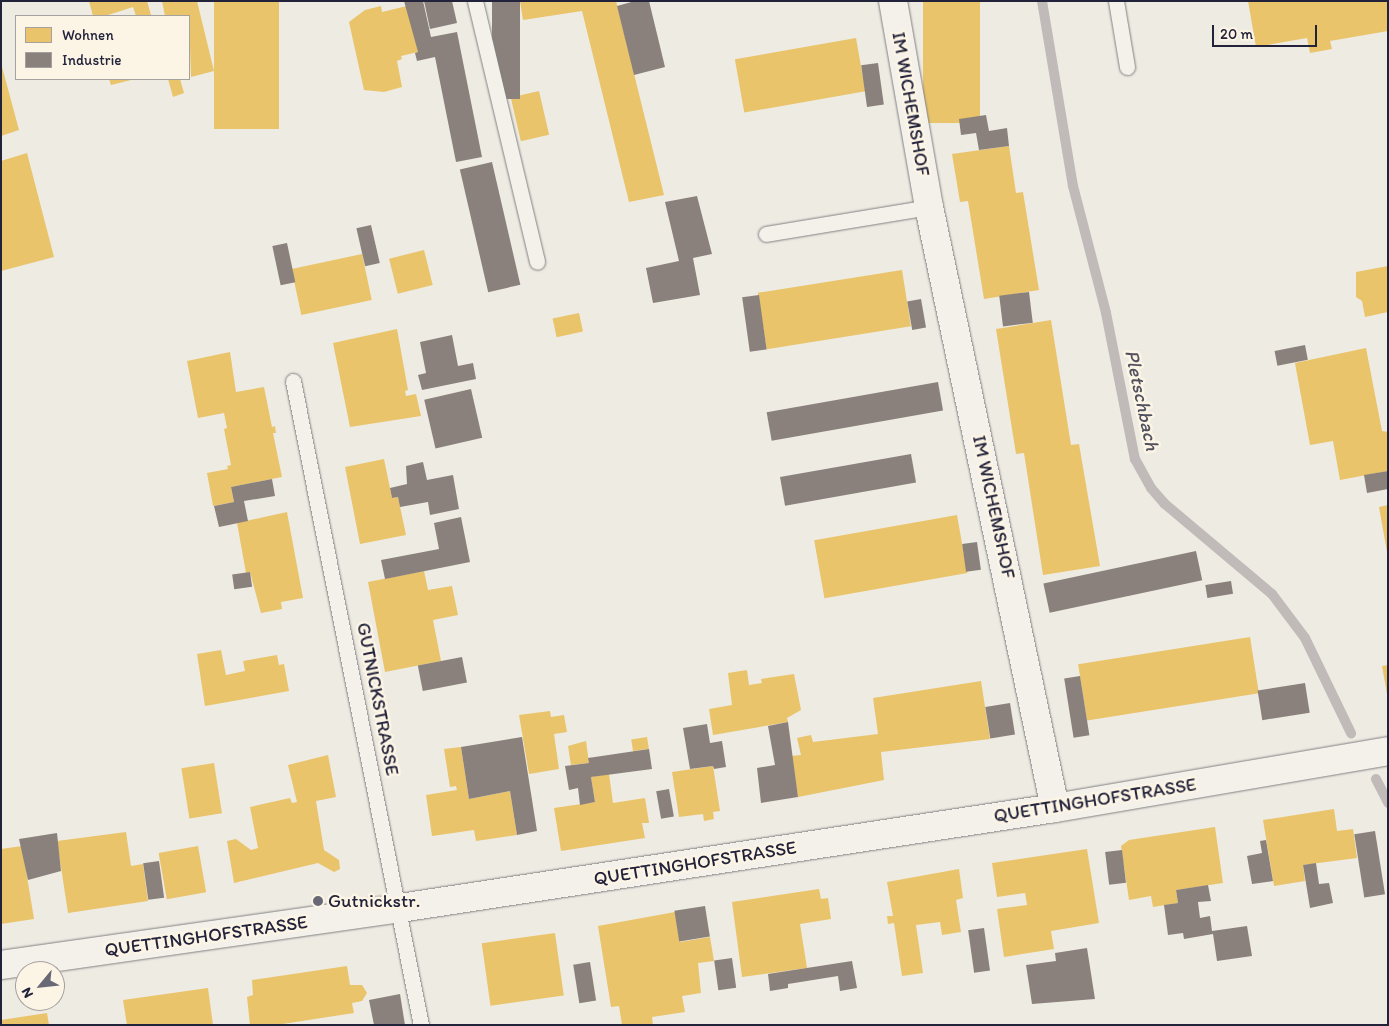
<!DOCTYPE html>
<style>
body{margin:0}
#map{position:relative;width:1389px;height:1026px;overflow:hidden;background:#eeebe3;font-family:Itim,sans-serif}
div>[style]{position:absolute}
[style*='--x']{left:calc(var(--x)*1px);top:calc(var(--y)*1px);width:calc(var(--w)*1px);rotate:calc(var(--a)*1deg)}
.homes>*{inset:0;background:#e9c46a;transform-origin:0 0}
.industry>*{inset:0;background:#8a817c;transform-origin:0 0}
.stream>*{height:10px;margin:-5px;padding:0 5px;transform-origin:5px;border-radius:5px;background:#c0bbb8}
.roads{filter:drop-shadow(0 0 1px #828182) drop-shadow(0 0 1px #828182)}
.lane>*{height:15px;margin:-7.5px;padding:0 7.5px;transform-origin:7.5px;border-radius:7.5px;background:#f4f1eb}
.street>*{height:28px;margin:-14px;padding:0 14px;transform-origin:14px;border-radius:14px;background:#f4f1eb}
.dots>*{width:14px;height:14px;translate:-50% -50%;box-sizing:border-box;border:2px solid #fcf5e5;border-radius:50%}
span{translate:-50% -50%;white-space:nowrap;text-align:center;line-height:1.15;-webkit-text-stroke:5px #fcf5e5;paint-order:stroke}
.street-label{font-size:19px;color:#22223b}
.poi-label{font-size:19px;color:#22223b}
.left{translate:0 -50%;text-align:left}
.water-label{font-size:20px;color:#525160;font-style:italic}
.frame{position:absolute;inset:0;border:2px solid #22223b;pointer-events:none}
.legend{position:absolute;left:15px;top:15px;width:175px;height:65px;box-sizing:border-box;background:#fcf5e5;border:1px solid #a5a1a1;margin:0;padding:6px 9px;list-style:none;font-size:15px;color:#22223b}
.legend li{display:flex;align-items:center;gap:10px;height:25px}
.legend b{width:25px;border:1px solid #a5a1a1}
.north{position:absolute;left:15px;top:961px;width:50px;height:50px;box-sizing:border-box;background:#fcf5e5;border:1px solid #a5a1a1;border-radius:50%;rotate:242deg;font-size:14px;font-weight:700;line-height:20px;text-align:center;color:#22223b}
.north::after{content:'';display:block;margin:auto;width:18px;height:22px;background:#696876;clip-path:polygon(50% 0,100% 100%,50% 72%,0 100%)}
.scale{position:absolute;left:1212px;top:25px;width:105px;height:22px;box-sizing:border-box;border:2px solid #22223b;border-top:0;padding-left:6px;font-size:15px;line-height:18px;white-space:nowrap;color:#22223b;-webkit-text-stroke:4px #fcf5e5;paint-order:stroke}
</style>
<div id="map">
<div class="homes">
<div style="clip-path:polygon(89px 1px,147px 1px,151px 15px,136px 16px,133px 7px,105px 16px,93px 16px)"></div>
<div style="clip-path:polygon(162px 1px,197px 1px,214px 71px,191px 77px,189px 16px,165px 16px)"></div>
<div style="left:214px;top:1px;width:65px;height:128px"></div>
<div style="clip-path:polygon(520px 1px,616px 1px,664px 195px,629px 202px,582px 11px,523px 20px)"></div>
<div style="left:923px;top:1px;width:57px;height:122px"></div>
<div style="clip-path:polygon(1248px 1px,1388px 1px,1388px 31px,1330px 41px,1332px 49px,1310px 53px,1307px 38px,1256px 47px)"></div>
<div style="clip-path:polygon(381px 6px,382px 12px,407px 6px,418px 52px,401px 56px,402px 59px,397px 61px,402px 87px,384px 92px,364px 90px,349px 22px,365px 10px)"></div>
<div style="left:856px;top:38px;width:54px;height:123px;rotate:80deg"></div>
<div style="clip-path:polygon(1px 63px,19px 130px,1px 136px)"></div>
<div style="clip-path:polygon(109px 79px,135px 79px,111px 85px)"></div>
<div style="clip-path:polygon(168px 79px,180px 79px,184px 93px,173px 97px)"></div>
<div style="left:539px;top:91px;width:45px;height:29px;rotate:77deg"></div>
<div style="clip-path:polygon(1009px 146px,1016px 193px,1023px 192px,1039px 290px,984px 299px,968px 201px,960px 202px,952px 154px)"></div>
<div style="clip-path:polygon(27px 153px,54px 257px,1px 271px,1px 161px)"></div>
<div style="left:424px;top:250px;width:36px;height:36px;rotate:76deg"></div>
<div style="left:362px;top:254px;width:47px;height:72px;rotate:78deg"></div>
<div style="clip-path:polygon(1388px 266px,1388px 312px,1365px 317px,1362px 301px,1356px 297px,1356px 272px)"></div>
<div style="left:902px;top:270px;width:57px;height:146px;rotate:81deg"></div>
<div style="left:579px;top:313px;width:19px;height:27px;rotate:78deg"></div>
<div style="clip-path:polygon(1051px 320px,1071px 445px,1079px 444px,1100px 566px,1043px 575px,1024px 453px,1016px 454px,996px 329px)"></div>
<div style="clip-path:polygon(397px 329px,408px 390px,405px 391px,406px 396px,416px 394px,421px 416px,350px 427px,333px 343px)"></div>
<div style="clip-path:polygon(1366px 348px,1382px 431px,1388px 432px,1388px 471px,1340px 480px,1333px 441px,1310px 445px,1295px 363px)"></div>
<div style="clip-path:polygon(230px 352px,236px 392px,264px 387px,272px 427px,275px 426px,276px 433px,273px 433px,282px 477px,231px 487px,234px 502px,213px 506px,207px 473px,228px 469px,227px 466px,231px 465px,224px 429px,227px 428px,224px 413px,198px 418px,187px 361px)"></div>
<div style="clip-path:polygon(384px 459px,392px 498px,398px 497px,406px 535px,360px 544px,345px 467px)"></div>
<div style="clip-path:polygon(1388px 505px,1388px 552px,1387px 552px,1379px 507px)"></div>
<div style="clip-path:polygon(287px 512px,303px 598px,281px 602px,282px 609px,261px 613px,250px 572px,246px 573px,237px 523px)"></div>
<div style="left:957px;top:515px;width:59px;height:145px;rotate:80deg"></div>
<div style="clip-path:polygon(424px 571px,428px 590px,452px 586px,458px 615px,433px 620px,441px 661px,385px 672px,368px 582px)"></div>
<div style="left:1250px;top:637px;width:57px;height:174px;rotate:81deg"></div>
<div style="clip-path:polygon(221px 650px,226px 675px,245px 671px,243px 661px,277px 655px,279px 665px,284px 664px,289px 691px,205px 706px,197px 654px)"></div>
<div style="clip-path:polygon(1388px 665px,1388px 694px,1387px 694px,1382px 666px)"></div>
<div style="clip-path:polygon(747px 670px,749px 685px,762px 683px,761px 679px,794px 674px,801px 710px,787px 718px,788px 722px,713px 735px,709px 709px,732px 705px,728px 673px)"></div>
<div style="clip-path:polygon(981px 681px,990px 739px,881px 752px,884px 780px,798px 797px,791px 756px,801px 755px,797px 738px,811px 735px,813px 742px,878px 734px,873px 698px)"></div>
<div style="clip-path:polygon(550px 711px,551px 717px,564px 715px,567px 732px,554px 734px,559px 769px,529px 774px,519px 715px)"></div>
<div style="left:647px;top:737px;width:12px;height:16px;rotate:81deg"></div>
<div style="clip-path:polygon(586px 741px,589px 763px,571px 765px,568px 746px)"></div>
<div style="clip-path:polygon(461px 747px,469px 799px,510px 791px,517px 835px,476px 841px,474px 830px,432px 836px,426px 795px,457px 790px,456px 786px,450px 787px,444px 749px)"></div>
<div style="clip-path:polygon(328px 755px,336px 797px,316px 801px,324px 850px,339px 860px,340px 869px,334px 872px,318px 863px,234px 883px,227px 841px,236px 839px,251px 850px,258px 848px,250px 807px,290px 798px,292px 803px,297px 802px,288px 765px)"></div>
<div style="left:214px;top:763px;width:51px;height:33px;rotate:81deg"></div>
<div style="clip-path:polygon(713px 766px,720px 811px,713px 812px,714px 819px,704px 821px,703px 814px,679px 817px,672px 772px)"></div>
<div style="clip-path:polygon(609px 774px,613px 803px,645px 798px,649px 823px,642px 823px,645px 838px,561px 851px,554px 808px,595px 802px,591px 777px)"></div>
<div style="clip-path:polygon(1334px 809px,1337px 831px,1353px 829px,1357px 858px,1303px 865px,1305px 881px,1274px 886px,1263px 820px)"></div>
<div style="clip-path:polygon(1215px 827px,1223px 883px,1176px 890px,1178px 903px,1153px 907px,1151px 896px,1129px 900px,1121px 846px,1129px 840px)"></div>
<div style="clip-path:polygon(126px 832px,131px 866px,143px 864px,148px 901px,68px 913px,57px 841px)"></div>
<div style="clip-path:polygon(22px 846px,34px 919px,1px 924px,1px 849px)"></div>
<div style="left:198px;top:846px;width:47px;height:40px;rotate:80deg"></div>
<div style="clip-path:polygon(1087px 849px,1099px 923px,1051px 931px,1054px 949px,1004px 957px,997px 909px,1027px 905px,1025px 893px,997px 897px,992px 863px)"></div>
<div style="clip-path:polygon(959px 869px,963px 898px,956px 900px,961px 932px,942px 935px,940px 922px,916px 925px,923px 973px,902px 976px,894px 923px,888px 924px,887px 916px,893px 916px,887px 882px)"></div>
<div style="clip-path:polygon(819px 889px,821px 899px,828px 898px,831px 919px,800px 924px,807px 968px,742px 977px,732px 902px)"></div>
<div style="clip-path:polygon(675px 912px,680px 942px,710px 937px,714px 961px,698px 963px,701px 993px,682px 996px,685px 1012px,652px 1017px,653px 1025px,622px 1025px,619px 1006px,611px 1007px,598px 926px)"></div>
<div style="left:555px;top:933px;width:63px;height:74px;rotate:82deg"></div>
<div style="clip-path:polygon(347px 966px,350px 985px,362px 985px,367px 993px,362px 1001px,352px 1003px,354px 1013px,276px 1025px,250px 1025px,247px 997px,253px 995px,252px 980px)"></div>
<div style="clip-path:polygon(208px 988px,213px 1025px,127px 1025px,123px 1000px)"></div>
<div style="clip-path:polygon(47px 1013px,49px 1025px,1px 1025px,1px 1020px)"></div>
</div>
<div class="industry">
<div style="clip-path:polygon(404px 1px,423px 1px,431px 37px,457px 32px,482px 157px,456px 162px,435px 57px,417px 61px,415px 53px,418px 52px)"></div>
<div style="clip-path:polygon(424px 1px,452px 1px,457px 23px,430px 29px)"></div>
<div style="left:492px;top:1px;width:28px;height:98px"></div>
<div style="clip-path:polygon(635px 1px,649px 1px,665px 67px,634px 75px,617px 6px)"></div>
<div style="left:878px;top:63px;width:42px;height:17px;rotate:82deg"></div>
<div style="clip-path:polygon(986px 115px,989px 131px,1007px 128px,1009px 146px,979px 150px,976px 133px,961px 135px,959px 119px)"></div>
<div style="left:492px;top:162px;width:126px;height:33px;rotate:77deg"></div>
<div style="clip-path:polygon(697px 196px,712px 254px,693px 258px,700px 295px,653px 303px,646px 268px,679px 261px,665px 202px)"></div>
<div style="left:371px;top:225px;width:39px;height:15px;rotate:77deg"></div>
<div style="left:287px;top:243px;width:40px;height:15px;rotate:78deg"></div>
<div style="left:1029px;top:292px;width:31px;height:30px;rotate:83deg"></div>
<div style="left:759px;top:295px;width:55px;height:17px;rotate:82deg"></div>
<div style="left:921px;top:299px;width:29px;height:14px;rotate:80deg"></div>
<div style="clip-path:polygon(452px 335px,458px 366px,473px 363px,476px 379px,422px 390px,418px 375px,426px 373px,420px 342px)"></div>
<div style="left:1305px;top:345px;width:15px;height:31px;rotate:79deg"></div>
<div style="left:938px;top:382px;width:29px;height:174px;rotate:80deg"></div>
<div style="left:471px;top:389px;width:50px;height:48px;rotate:77deg"></div>
<div style="left:911px;top:454px;width:29px;height:133px;rotate:80deg"></div>
<div style="clip-path:polygon(423px 462px,427px 480px,453px 475px,459px 509px,430px 515px,428px 502px,400px 507px,398px 497px,392px 498px,390px 488px,407px 484px,406px 466px)"></div>
<div style="clip-path:polygon(1388px 471px,1388px 489px,1367px 493px,1364px 475px)"></div>
<div style="clip-path:polygon(272px 479px,275px 496px,244px 501px,248px 521px,219px 527px,214px 506px,234px 502px,231px 487px)"></div>
<div style="clip-path:polygon(461px 517px,470px 562px,385px 579px,381px 560px,439px 549px,434px 523px)"></div>
<div style="left:977px;top:542px;width:28px;height:15px;rotate:82deg"></div>
<div style="left:1196px;top:551px;width:30px;height:156px;rotate:78deg"></div>
<div style="left:250px;top:572px;width:15px;height:18px;rotate:82deg"></div>
<div style="left:1231px;top:581px;width:13px;height:26px;rotate:81deg"></div>
<div style="left:462px;top:657px;width:26px;height:45px;rotate:79deg"></div>
<div style="left:1080px;top:676px;width:60px;height:16px;rotate:81deg"></div>
<div style="left:1305px;top:683px;width:30px;height:48px;rotate:81deg"></div>
<div style="left:1010px;top:703px;width:32px;height:25px;rotate:81deg"></div>
<div style="clip-path:polygon(788px 722px,798px 797px,761px 803px,757px 768px,775px 765px,768px 726px)"></div>
<div style="clip-path:polygon(707px 724px,710px 743px,722px 741px,726px 767px,714px 769px,713px 766px,690px 769px,683px 728px)"></div>
<div style="clip-path:polygon(522px 737px,537px 831px,517px 835px,510px 791px,469px 799px,461px 747px)"></div>
<div style="clip-path:polygon(649px 749px,652px 769px,591px 777px,595px 802px,580px 805px,578px 788px,569px 790px,565px 766px,589px 763px,588px 758px)"></div>
<div style="left:669px;top:789px;width:28px;height:13px;rotate:80deg"></div>
<div style="left:1375px;top:831px;width:64px;height:21px;rotate:81deg"></div>
<div style="clip-path:polygon(57px 833px,61px 871px,28px 880px,19px 839px)"></div>
<div style="clip-path:polygon(1266px 840px,1273px 881px,1252px 884px,1247px 856px,1262px 853px,1260px 841px)"></div>
<div style="left:1122px;top:850px;width:33px;height:17px;rotate:83deg"></div>
<div style="left:159px;top:861px;width:37px;height:16px;rotate:82deg"></div>
<div style="clip-path:polygon(1316px 863px,1319px 884px,1329px 883px,1333px 903px,1310px 908px,1303px 865px)"></div>
<div style="clip-path:polygon(1208px 885px,1211px 901px,1198px 902px,1200px 918px,1210px 916px,1212px 931px,1247px 926px,1252px 956px,1217px 961px,1213px 934px,1184px 939px,1183px 933px,1168px 935px,1164px 905px,1178px 903px,1176px 890px)"></div>
<div style="left:705px;top:906px;width:31px;height:31px;rotate:81deg"></div>
<div style="left:984px;top:928px;width:43px;height:16px;rotate:82deg"></div>
<div style="clip-path:polygon(1087px 948px,1095px 999px,1032px 1004px,1026px 965px,1056px 961px,1055px 953px)"></div>
<div style="left:732px;top:958px;width:30px;height:18px;rotate:82deg"></div>
<div style="clip-path:polygon(852px 961px,857px 988px,840px 991px,838px 976px,788px 984px,788px 988px,770px 991px,768px 974px)"></div>
<div style="left:590px;top:962px;width:39px;height:17px;rotate:81deg"></div>
<div style="clip-path:polygon(400px 994px,405px 1025px,374px 1025px,369px 1000px)"></div>
</div>
<div class="stream">
<div style="--x:1042;--y:1;--w:188;--a:80.5"></div>
<div style="--x:1073;--y:186;--w:131;--a:75.4"></div>
<div style="--x:1106;--y:313;--w:149;--a:78.8"></div>
<div style="--x:1135;--y:459;--w:33;--a:61"></div>
<div style="--x:1151;--y:488;--w:21;--a:49"></div>
<div style="--x:1165;--y:504;--w:140;--a:40.1"></div>
<div style="--x:1272;--y:594;--w:55;--a:53.1"></div>
<div style="--x:1305;--y:638;--w:106;--a:64.2"></div>
<div style="--x:1376;--y:779;--w:27;--a:63"></div>
</div>
<div class="roads">
<div class="lane">
<div style="--x:475;--y:1;--w:268;--a:76.6"></div>
<div style="--x:1116;--y:1;--w:67;--a:80.5"></div>
<div style="--x:766;--y:234;--w:165;--a:-9.4"></div>
<div style="--x:293;--y:381;--w:657;--a:78.76"></div>
</div>
<div class="street">
<div style="--x:893;--y:1;--w:209;--a:80.1"></div>
<div style="--x:929;--y:207;--w:614;--a:78.16"></div>
<div style="--x:1;--y:965;--w:403;--a:-8.1"></div>
<div style="--x:400;--y:908;--w:663;--a:-8.68"></div>
<div style="--x:1055;--y:808;--w:338;--a:-9.7"></div>
</div>
</div>
<div class="dots">
<div style="left:318px;top:901px;background:#696876"></div>
</div>
<div class="street-label">
<span style="left:911px;top:104px;rotate:80deg">IM WICHEMSHOF</span>
<span style="left:994px;top:507px;rotate:78deg">IM WICHEMSHOF</span>
<span style="left:378px;top:699px;rotate:79deg">GUTNICKSTRASSE</span>
<span style="left:1095px;top:800px;rotate:-9deg">QUETTINGHOFSTRASSE</span>
<span style="left:695px;top:863px;rotate:-9deg">QUETTINGHOFSTRASSE</span>
<span style="left:206px;top:936px;rotate:-8deg">QUETTINGHOFSTRASSE</span>
</div>
<div class="poi-label">
<span class="left" style="left:328px;top:901px">Gutnickstr.</span>
</div>
<div class="water-label">
<span style="left:1142px;top:400px;rotate:78deg">Pletschbach</span>
</div>
<div class="frame"></div>
<ul class="legend">
<li><b style="height:14px;background:#e9c46a"></b>Wohnen</li>
<li><b style="height:14px;background:#8a817c"></b>Industrie</li>
</ul>
<div class="north">N</div>
<div class="scale">20 m</div>
</div>
